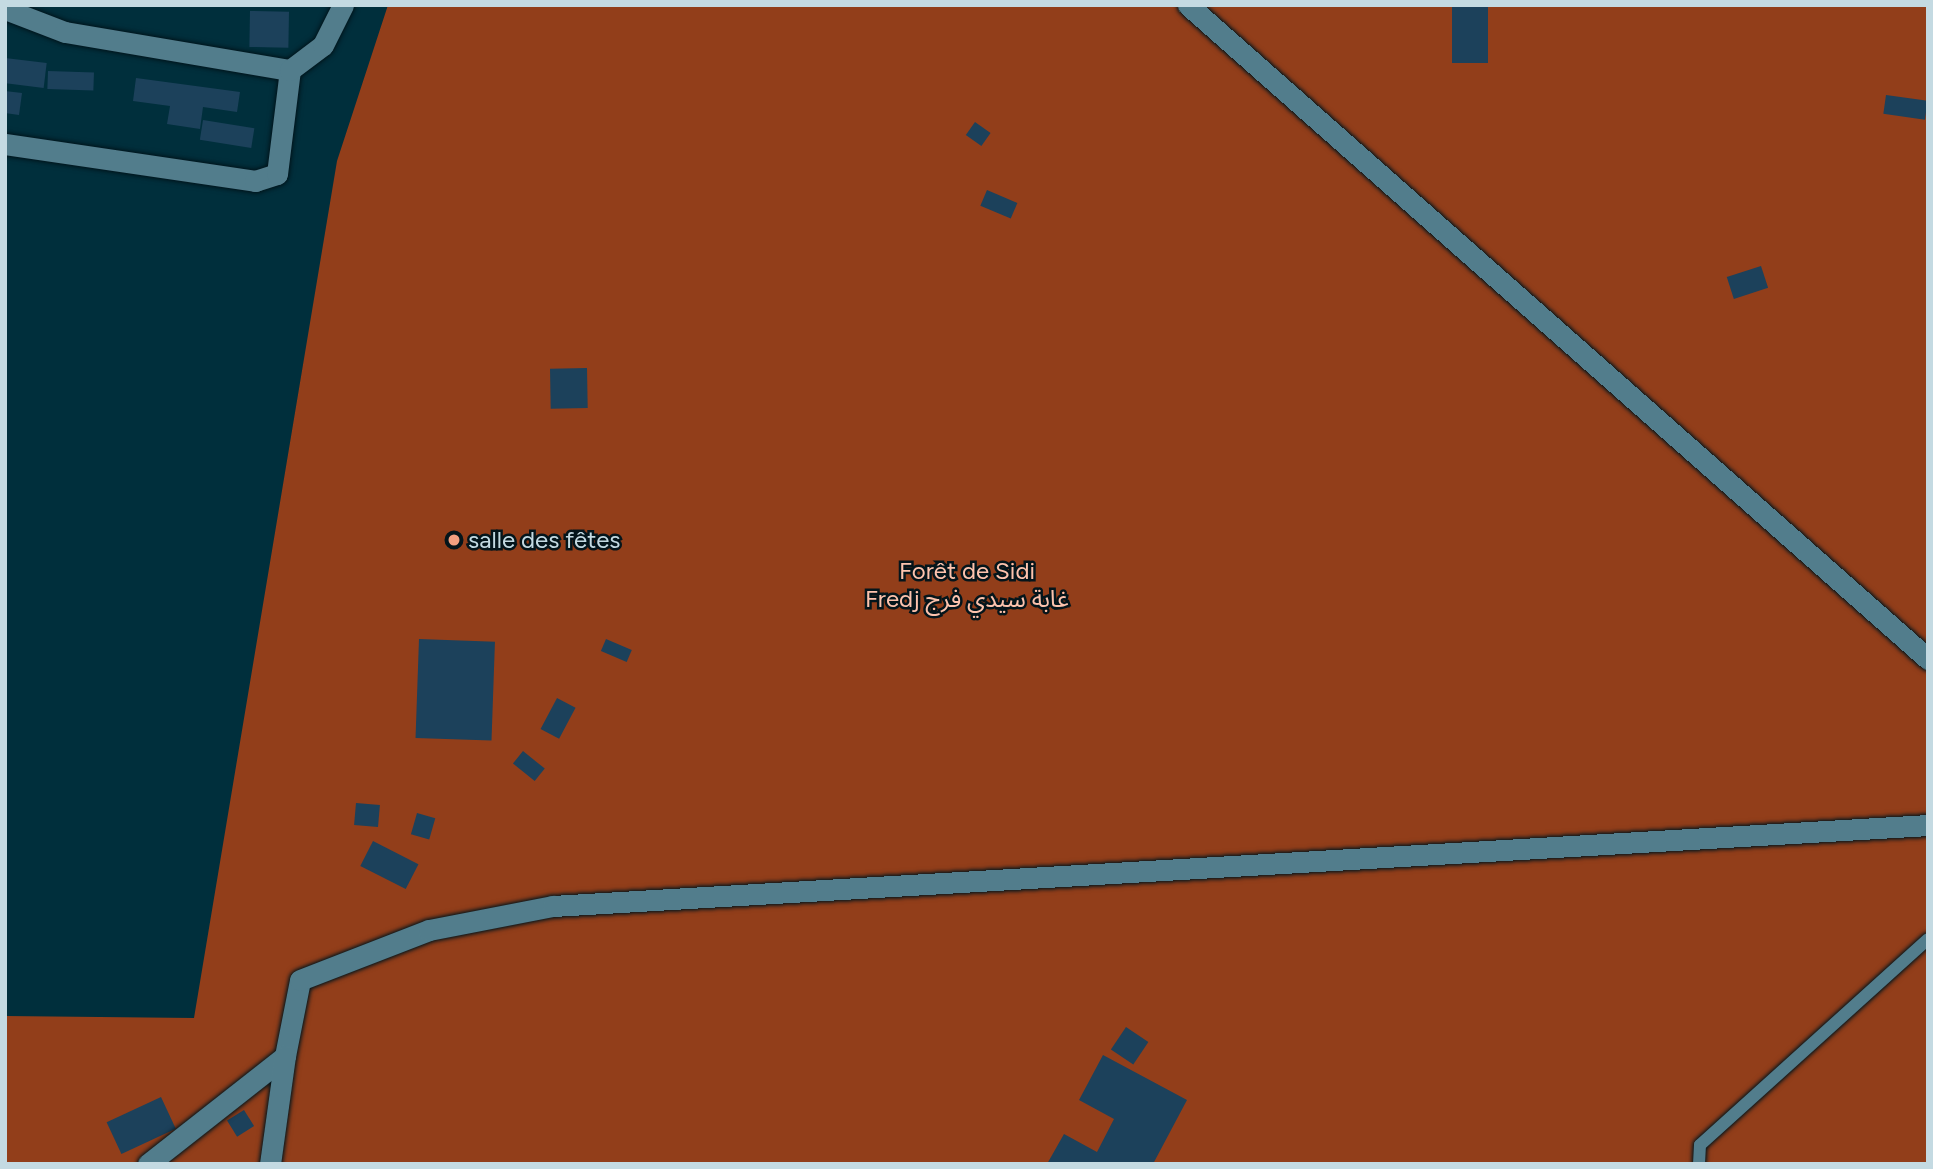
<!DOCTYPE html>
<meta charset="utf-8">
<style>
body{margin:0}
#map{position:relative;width:1933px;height:1169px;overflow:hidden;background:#002f3c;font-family:Figtree,"Noto Sans Arabic",sans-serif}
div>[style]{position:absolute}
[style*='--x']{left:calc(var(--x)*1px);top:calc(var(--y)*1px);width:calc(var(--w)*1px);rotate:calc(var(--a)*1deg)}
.forest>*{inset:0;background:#923e1a}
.building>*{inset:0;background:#1c415b;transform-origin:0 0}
.roads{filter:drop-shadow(0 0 2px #01151c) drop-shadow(0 0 2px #01151c)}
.lane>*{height:12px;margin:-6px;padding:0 6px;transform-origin:6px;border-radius:6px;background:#527d8c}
.street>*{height:21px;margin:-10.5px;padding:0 10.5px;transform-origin:10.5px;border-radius:10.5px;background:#527d8c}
.secondary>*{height:21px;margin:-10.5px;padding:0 10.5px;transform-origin:10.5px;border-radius:10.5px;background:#527d8c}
.dots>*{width:19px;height:19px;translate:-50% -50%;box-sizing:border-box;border:4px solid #04151b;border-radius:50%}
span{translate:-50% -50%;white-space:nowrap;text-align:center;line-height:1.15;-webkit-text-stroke:5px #04151b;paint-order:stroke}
.poi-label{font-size:24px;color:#c4dae2}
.left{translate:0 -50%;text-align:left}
.park-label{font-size:24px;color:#fdc3ad}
.frame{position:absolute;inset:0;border:7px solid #c4dae2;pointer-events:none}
</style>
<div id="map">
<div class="forest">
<div style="clip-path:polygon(388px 5px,1928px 5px,1928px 1164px,5px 1164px,5px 1016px,194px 1018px,337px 161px)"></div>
</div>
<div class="building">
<div style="left:1452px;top:5px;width:36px;height:58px"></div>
<div style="left:250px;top:11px;width:39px;height:36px;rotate:1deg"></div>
<div style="left:5px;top:58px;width:42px;height:25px;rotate:7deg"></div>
<div style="left:48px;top:71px;width:46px;height:18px;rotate:2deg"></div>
<div style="clip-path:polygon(136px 78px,240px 92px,237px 112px,203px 107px,200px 129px,167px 124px,170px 106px,133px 101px)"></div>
<div style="clip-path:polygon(5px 91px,22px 93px,19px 115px,5px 113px)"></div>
<div style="left:1886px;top:95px;width:42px;height:19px;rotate:8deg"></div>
<div style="left:203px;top:120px;width:52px;height:20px;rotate:9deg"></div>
<div style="left:975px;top:122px;width:19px;height:16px;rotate:35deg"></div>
<div style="left:987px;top:190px;width:33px;height:17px;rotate:23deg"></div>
<div style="left:1761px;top:266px;width:23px;height:36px;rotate:72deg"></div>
<div style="left:587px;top:368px;width:40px;height:37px;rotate:89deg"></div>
<div style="left:419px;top:639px;width:76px;height:99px;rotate:2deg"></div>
<div style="left:606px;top:639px;width:28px;height:13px;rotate:23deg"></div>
<div style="left:557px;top:698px;width:21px;height:35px;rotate:28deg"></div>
<div style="left:523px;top:751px;width:28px;height:16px;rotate:39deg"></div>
<div style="left:356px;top:803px;width:24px;height:22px;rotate:5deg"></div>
<div style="left:417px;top:813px;width:19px;height:22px;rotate:16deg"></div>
<div style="left:373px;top:841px;width:51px;height:28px;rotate:27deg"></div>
<div style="left:1126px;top:1027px;width:27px;height:27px;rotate:34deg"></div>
<div style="clip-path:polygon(1103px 1055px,1187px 1100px,1153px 1164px,1047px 1164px,1064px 1134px,1097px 1152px,1114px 1119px,1079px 1100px)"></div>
<div style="left:161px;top:1097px;width:35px;height:60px;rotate:65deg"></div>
<div style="left:244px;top:1110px;width:19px;height:20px;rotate:58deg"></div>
</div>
<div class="roads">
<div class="lane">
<div style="--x:1699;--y:1164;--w:19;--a:-87"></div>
<div style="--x:1700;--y:1145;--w:307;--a:-42.1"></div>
</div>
<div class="street">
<div style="--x:5;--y:9;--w:64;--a:21"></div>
<div style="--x:65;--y:32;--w:228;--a:9.6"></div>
<div style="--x:5;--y:144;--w:253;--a:8.4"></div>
<div style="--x:255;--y:181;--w:23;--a:-18"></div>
<div style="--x:277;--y:174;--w:105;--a:-82.9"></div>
<div style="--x:290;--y:70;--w:41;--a:-37.1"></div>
<div style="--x:323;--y:45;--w:45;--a:-63.4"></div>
<div style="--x:148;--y:1164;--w:174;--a:-38.2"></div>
<div style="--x:285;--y:1056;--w:77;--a:-78.8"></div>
<div style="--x:300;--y:980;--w:138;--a:-21.2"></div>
<div style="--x:429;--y:930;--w:126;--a:-11"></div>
<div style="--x:553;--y:906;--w:1377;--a:-3.37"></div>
<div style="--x:270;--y:1164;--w:109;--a:-82.1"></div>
</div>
<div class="secondary">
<div style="--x:1188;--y:5;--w:988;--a:41.47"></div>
</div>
</div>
<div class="dots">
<div style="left:454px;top:540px;background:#f2a080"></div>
</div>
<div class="poi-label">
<span class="left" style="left:468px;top:540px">salle des fêtes</span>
</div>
<div class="park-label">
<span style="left:967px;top:585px">Forêt de Sidi<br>Fredj غابة سيدي فرج</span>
</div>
<div class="frame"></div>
</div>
